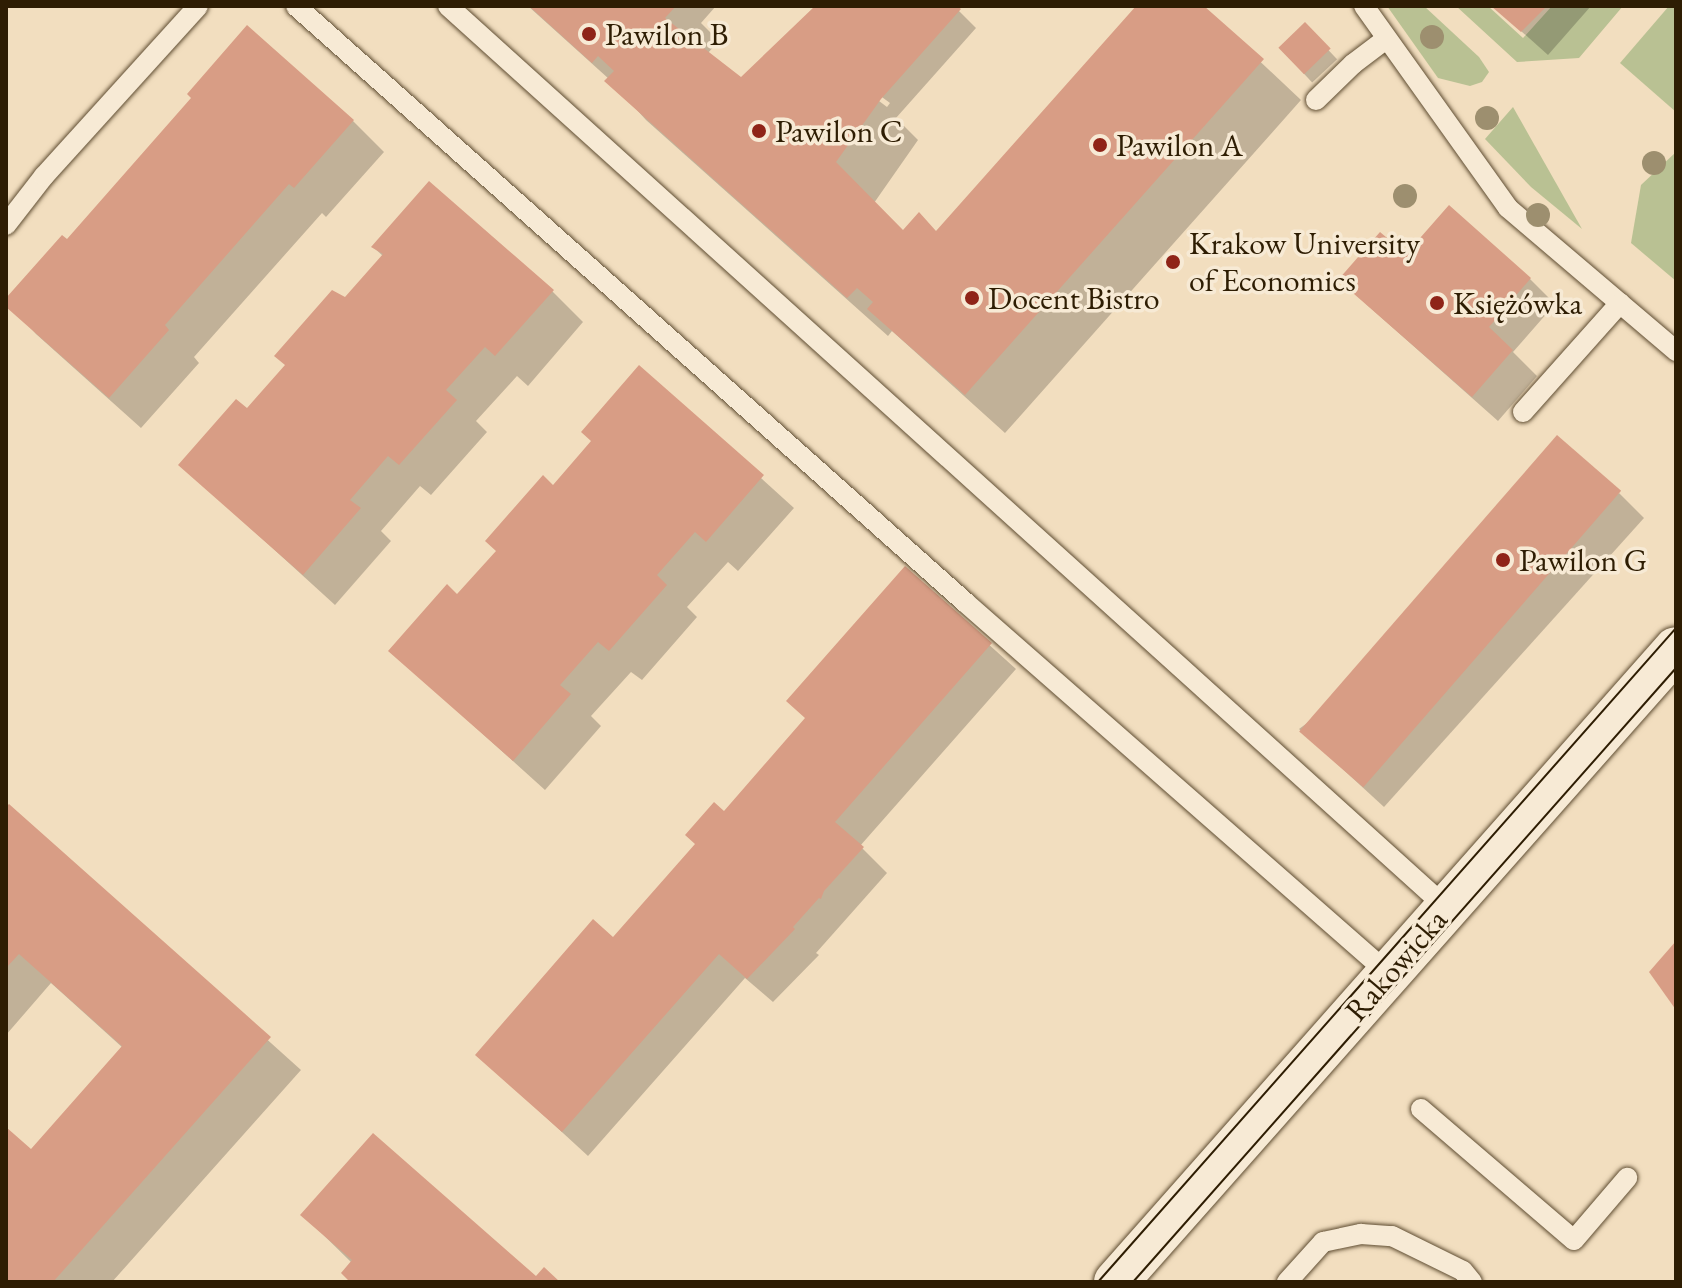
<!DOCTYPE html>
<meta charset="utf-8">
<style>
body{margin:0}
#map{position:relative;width:1682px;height:1288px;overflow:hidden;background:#f2debf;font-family:"EB Garamond",serif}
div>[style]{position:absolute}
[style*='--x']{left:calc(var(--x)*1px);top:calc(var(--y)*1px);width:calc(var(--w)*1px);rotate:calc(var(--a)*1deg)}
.green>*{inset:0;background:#b9c193}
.shadow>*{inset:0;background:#0003;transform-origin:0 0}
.building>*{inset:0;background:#d89d85;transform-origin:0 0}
.roads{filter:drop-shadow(0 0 2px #5f4d32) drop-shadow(0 0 2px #5f4d32)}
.lane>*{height:20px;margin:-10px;padding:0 10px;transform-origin:10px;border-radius:10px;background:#f7ead5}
.secondary>*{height:44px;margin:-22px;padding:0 22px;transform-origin:22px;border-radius:22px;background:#f7ead5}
.tram>*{height:2px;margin:-1px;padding:0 1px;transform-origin:1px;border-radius:1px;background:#2e1d03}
.trees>*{width:24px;height:24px;margin:-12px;border-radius:50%;background:#9d8f6f}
.dots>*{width:22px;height:22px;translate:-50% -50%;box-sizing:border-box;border:4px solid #f7ead5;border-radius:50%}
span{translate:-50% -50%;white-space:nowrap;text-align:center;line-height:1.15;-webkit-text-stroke:7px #f7ead5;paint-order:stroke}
.poi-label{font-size:32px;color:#2e1d03}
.left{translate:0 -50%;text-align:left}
.street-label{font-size:32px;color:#2e1d03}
.frame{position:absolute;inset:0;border:8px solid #2e1d03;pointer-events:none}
</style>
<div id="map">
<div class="green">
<div style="clip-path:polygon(1387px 6px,1424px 6px,1479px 57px,1489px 72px,1482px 82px,1470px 86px,1438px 78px)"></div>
<div style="clip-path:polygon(1456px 6px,1488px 6px,1523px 38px,1552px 6px,1623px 6px,1579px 58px,1517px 62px)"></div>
<div style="clip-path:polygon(1669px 6px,1676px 6px,1676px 112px,1620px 63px)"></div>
<div style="clip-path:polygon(1513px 107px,1582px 229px,1531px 187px,1485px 139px)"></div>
<div style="clip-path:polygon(1676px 152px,1676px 281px,1631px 243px,1641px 185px)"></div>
</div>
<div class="shadow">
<div style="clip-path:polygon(evenodd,528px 6px,716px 6px,701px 23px,719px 41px,707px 54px,741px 80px,817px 6px,954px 6px,976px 28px,896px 118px,918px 140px,874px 203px,903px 233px,937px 233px,1139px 6px,1201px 6px,1301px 100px,1005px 433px,892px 331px,888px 336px,646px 120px,609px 79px,528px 6px,833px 61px,890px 103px,887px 107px,838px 70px,833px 61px)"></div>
<div style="clip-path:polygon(1493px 6px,1591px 6px,1548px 55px)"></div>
<div style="left:1305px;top:25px;width:47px;height:34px;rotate:47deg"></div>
<div style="clip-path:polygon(194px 98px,353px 121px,384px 152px,326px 217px,322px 213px,194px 357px,199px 363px,141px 428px,36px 334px,6px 301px,67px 242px)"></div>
<div style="clip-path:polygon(373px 247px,552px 291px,583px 322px,528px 386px,517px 376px,476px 421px,487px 432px,431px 495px,420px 486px,381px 531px,391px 541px,335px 605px,181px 465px,247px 411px,383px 256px)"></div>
<div style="clip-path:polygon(1406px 257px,1530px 279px,1555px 304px,1513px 352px,1537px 376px,1498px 421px,1366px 304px)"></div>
<div style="clip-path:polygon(640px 368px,794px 508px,738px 571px,728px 562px,687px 607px,697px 617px,642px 680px,631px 672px,591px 716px,601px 726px,545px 790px,391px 651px,457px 597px,553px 488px,593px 442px)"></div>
<div style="clip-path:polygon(1619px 493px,1644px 518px,1384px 807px,1299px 729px)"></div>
<div style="clip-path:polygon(905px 569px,1016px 669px,860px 846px,887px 873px,816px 953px,819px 955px,773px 1002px,745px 978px,588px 1156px,478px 1055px,613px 940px,807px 720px)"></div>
<div style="clip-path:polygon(9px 807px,301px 1070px,112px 1282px,6px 1282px,6px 1129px,31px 1151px,123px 1048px,51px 983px,6px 1035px,6px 810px)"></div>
<div style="clip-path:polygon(303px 1215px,536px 1279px,557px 1282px,352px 1282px,352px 1263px)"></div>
</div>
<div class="building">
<div style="clip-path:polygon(529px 6px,676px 6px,665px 18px,741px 77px,815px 6px,957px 6px,961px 9px,881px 99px,836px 162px,903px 230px,919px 212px,936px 231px,1136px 6px,1204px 6px,1264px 59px,965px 395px,867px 309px,873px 302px,857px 288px,847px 298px,604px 81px,614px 71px,598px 56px,592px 63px)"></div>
<div style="clip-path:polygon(1491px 6px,1547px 6px,1521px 32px)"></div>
<div style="left:1305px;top:22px;width:37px;height:37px;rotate:46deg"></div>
<div style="clip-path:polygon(247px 25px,354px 120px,294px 188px,289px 184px,165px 325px,169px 330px,109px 398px,6px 307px,6px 298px,62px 235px,67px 239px,191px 98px,187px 94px)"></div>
<div style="clip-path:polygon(429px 181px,554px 290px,495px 356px,485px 347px,446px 390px,457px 400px,399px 465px,388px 456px,350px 500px,361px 508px,303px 575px,178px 465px,236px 399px,247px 408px,285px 365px,274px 356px,332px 290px,345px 297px,383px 254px,371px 247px)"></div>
<div style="clip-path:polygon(1449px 205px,1531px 278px,1489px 327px,1513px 350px,1472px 397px,1338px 280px,1380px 232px,1406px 254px)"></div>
<div style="clip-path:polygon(639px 365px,764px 475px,706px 542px,695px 532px,657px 575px,667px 585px,609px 651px,598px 642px,560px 685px,571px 694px,513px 761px,388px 651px,447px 584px,457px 594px,496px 551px,485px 541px,543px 475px,553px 485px,591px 441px,581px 432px)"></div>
<div style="left:1557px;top:435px;width:85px;height:393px;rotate:41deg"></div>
<div style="clip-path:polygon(905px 566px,992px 643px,835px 822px,864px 847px,824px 891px,821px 899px,819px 898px,793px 927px,795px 929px,747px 979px,719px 954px,562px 1132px,475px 1055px,593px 919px,613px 937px,695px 844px,685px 835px,714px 802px,724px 811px,805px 718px,786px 701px)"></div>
<div style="clip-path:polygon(9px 804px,271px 1037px,53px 1282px,6px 1282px,6px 1127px,31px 1149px,122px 1046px,19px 954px,6px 968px,6px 807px)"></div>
<div style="clip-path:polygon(1676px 941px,1676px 1010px,1649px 972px)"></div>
<div style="clip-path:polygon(373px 1133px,536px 1276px,544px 1267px,560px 1282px,350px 1282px,341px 1273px,352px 1260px,300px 1215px)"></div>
</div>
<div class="roads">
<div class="lane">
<div style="--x:296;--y:6;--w:897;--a:41.7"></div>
<div style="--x:966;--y:603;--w:563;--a:41.25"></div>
<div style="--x:448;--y:6;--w:1346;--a:42.08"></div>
<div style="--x:1364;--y:6;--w:248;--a:54.5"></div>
<div style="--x:1508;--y:208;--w:221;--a:40.4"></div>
<div style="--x:1316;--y:100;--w:52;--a:-44.2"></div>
<div style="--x:1353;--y:64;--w:41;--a:-37.1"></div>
<div style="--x:6;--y:225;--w:62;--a:-52.2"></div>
<div style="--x:44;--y:176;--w:229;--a:-47.8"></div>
<div style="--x:1523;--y:412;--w:146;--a:-48.3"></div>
<div style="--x:1421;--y:1109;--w:201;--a:40.6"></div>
<div style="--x:1574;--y:1240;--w:82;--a:-49.5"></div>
<div style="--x:1287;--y:1282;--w:54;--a:-48"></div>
<div style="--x:1323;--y:1242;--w:39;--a:-12"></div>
<div style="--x:1361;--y:1234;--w:31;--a:4"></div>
<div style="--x:1392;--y:1236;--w:79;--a:26.2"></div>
<div style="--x:1463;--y:1271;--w:14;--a:51"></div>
</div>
<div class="secondary">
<div style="--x:1116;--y:1282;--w:845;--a:-48.5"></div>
</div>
</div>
<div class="tram">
<div style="--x:1098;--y:1282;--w:873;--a:-48.53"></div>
<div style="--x:1133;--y:1282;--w:820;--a:-48.51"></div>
</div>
<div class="trees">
<div style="left:1432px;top:37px"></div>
<div style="left:1487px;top:118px"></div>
<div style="left:1654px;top:163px"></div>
<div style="left:1405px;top:196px"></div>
<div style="left:1538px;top:215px"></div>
</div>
<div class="dots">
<div style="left:589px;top:34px;background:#8f2418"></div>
<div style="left:759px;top:131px;background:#8f2418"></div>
<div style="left:1100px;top:145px;background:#8f2418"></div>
<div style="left:1173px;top:262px;background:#8f2418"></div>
<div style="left:972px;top:298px;background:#8f2418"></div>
<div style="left:1437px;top:303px;background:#8f2418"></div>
<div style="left:1503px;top:560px;background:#8f2418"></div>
</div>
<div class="poi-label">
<span class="left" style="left:605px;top:34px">Pawilon B</span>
<span class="left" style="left:775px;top:131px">Pawilon C</span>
<span class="left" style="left:1116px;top:145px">Pawilon A</span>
<span class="left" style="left:1189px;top:262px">Krakow University<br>of Economics</span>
<span class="left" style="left:988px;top:298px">Docent Bistro</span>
<span class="left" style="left:1453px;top:303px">Księżówka</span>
<span class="left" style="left:1519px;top:560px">Pawilon G</span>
</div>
<div class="street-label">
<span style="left:1396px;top:965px;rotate:-49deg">Rakowicka</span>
</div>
<div class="frame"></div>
</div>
